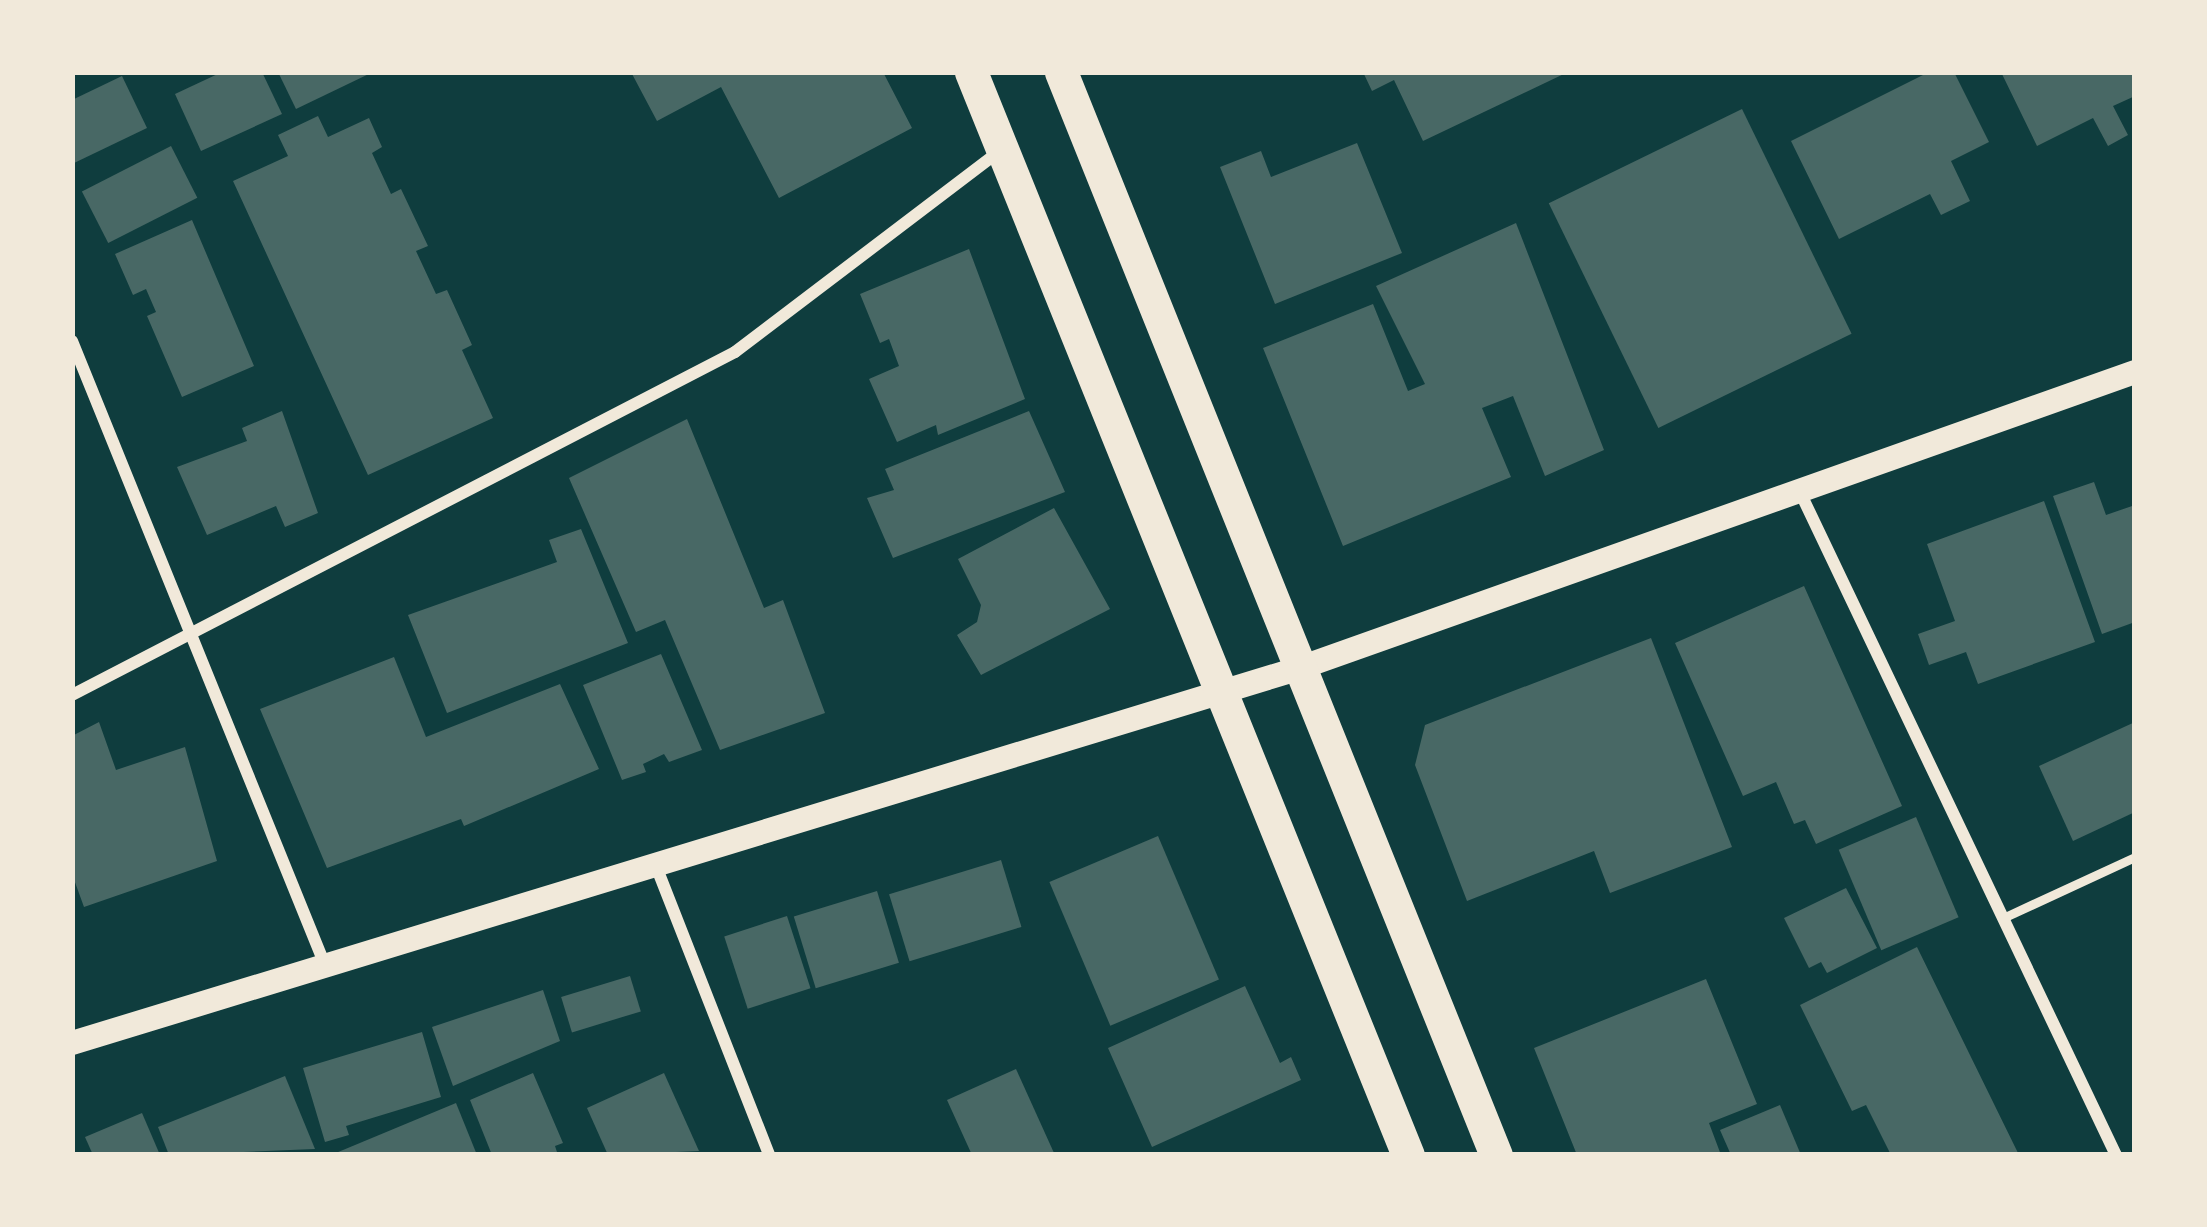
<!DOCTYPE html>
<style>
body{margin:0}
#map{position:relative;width:2207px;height:1227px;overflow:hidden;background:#0f3d3e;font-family:"Fira Sans",sans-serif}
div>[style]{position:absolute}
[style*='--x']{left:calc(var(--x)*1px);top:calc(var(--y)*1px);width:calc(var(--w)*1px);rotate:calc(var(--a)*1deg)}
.building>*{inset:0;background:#486865;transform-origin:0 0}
.service>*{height:9px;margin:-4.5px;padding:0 4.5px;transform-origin:4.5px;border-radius:4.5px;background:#f1e9da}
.minor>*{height:12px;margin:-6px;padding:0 6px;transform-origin:6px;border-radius:6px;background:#f1e9da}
.secondary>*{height:24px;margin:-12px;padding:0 12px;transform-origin:12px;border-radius:12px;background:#f1e9da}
.trunk>*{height:33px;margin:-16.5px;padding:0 16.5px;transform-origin:16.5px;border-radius:16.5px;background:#f1e9da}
span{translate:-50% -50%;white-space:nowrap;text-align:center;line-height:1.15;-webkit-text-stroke:9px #f1e9da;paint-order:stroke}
.frame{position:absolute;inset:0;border:75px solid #f1e9da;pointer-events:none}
</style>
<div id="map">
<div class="building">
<div style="clip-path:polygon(222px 72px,262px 72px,282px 114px,201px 151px,175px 94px)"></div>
<div style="clip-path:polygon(278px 72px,373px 72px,296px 109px)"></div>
<div style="clip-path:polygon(631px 72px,883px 72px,912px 128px,779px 198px,721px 87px,657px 121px)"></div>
<div style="clip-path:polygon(1363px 72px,1568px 72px,1423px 141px,1394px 80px,1372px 91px)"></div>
<div style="clip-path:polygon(1929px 72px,1954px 72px,1989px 142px,1951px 161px,1970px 201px,1941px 215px,1930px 194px,1839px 239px,1791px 141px)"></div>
<div style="clip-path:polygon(2001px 72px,2135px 72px,2135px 96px,2113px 106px,2128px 135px,2108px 146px,2093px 118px,2037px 146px)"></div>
<div style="clip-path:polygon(122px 76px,147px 128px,72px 164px,72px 100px)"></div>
<div style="left:1742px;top:109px;width:250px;height:215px;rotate:64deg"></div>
<div style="clip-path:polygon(318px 116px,328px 137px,369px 118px,382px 147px,372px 153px,391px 194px,401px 189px,428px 246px,416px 251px,436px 294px,447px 290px,472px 345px,462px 350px,493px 418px,368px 475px,233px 181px,288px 156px,278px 135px)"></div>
<div style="clip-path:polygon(1357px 143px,1402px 253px,1275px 304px,1220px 167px,1261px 151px,1271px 177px)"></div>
<div style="left:171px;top:146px;width:58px;height:100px;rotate:63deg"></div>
<div style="clip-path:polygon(192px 220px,254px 366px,182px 397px,147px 316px,156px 312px,146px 289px,133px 295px,115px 254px)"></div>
<div style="clip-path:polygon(1516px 223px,1604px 450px,1545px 476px,1513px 396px,1482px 408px,1511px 477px,1343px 546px,1263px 348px,1373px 304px,1408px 391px,1425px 384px,1376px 286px)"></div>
<div style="clip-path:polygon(969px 249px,1025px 399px,938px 435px,936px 425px,897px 442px,869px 379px,899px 366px,889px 339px,880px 343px,860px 294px)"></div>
<div style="clip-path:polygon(282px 411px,318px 513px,285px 527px,276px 506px,207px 535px,177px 467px,247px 441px,242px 428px)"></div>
<div style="clip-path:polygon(1029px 411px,1065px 492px,893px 558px,867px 498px,894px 490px,885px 469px)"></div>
<div style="clip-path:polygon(687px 419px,764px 608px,783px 600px,825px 713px,720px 750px,665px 620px,636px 632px,569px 478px)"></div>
<div style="clip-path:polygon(2094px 482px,2106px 515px,2135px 505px,2135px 622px,2102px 634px,2053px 496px)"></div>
<div style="clip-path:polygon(2044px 501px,2095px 642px,1978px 684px,1966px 652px,1929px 665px,1918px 634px,1955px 621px,1927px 544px)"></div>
<div style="clip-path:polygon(1054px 508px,1110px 609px,981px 675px,957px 635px,977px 622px,981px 605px,958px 559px)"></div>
<div style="clip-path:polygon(581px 529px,628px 643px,447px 713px,408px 615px,557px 562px,549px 540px)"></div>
<div style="clip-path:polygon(1804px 586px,1902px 806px,1816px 844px,1805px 820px,1794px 824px,1776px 782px,1743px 796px,1675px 643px)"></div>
<div style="clip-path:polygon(1651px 638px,1732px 847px,1610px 893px,1594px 851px,1467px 901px,1415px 765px,1425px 725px)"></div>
<div style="clip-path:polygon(661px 654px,702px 750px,669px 762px,664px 754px,643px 764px,646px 772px,622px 780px,583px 685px)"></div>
<div style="clip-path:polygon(394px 657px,426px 737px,560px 684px,599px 769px,464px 826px,461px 819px,327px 868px,260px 709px)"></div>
<div style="clip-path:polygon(99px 722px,116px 770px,185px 747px,217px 861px,84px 907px,72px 874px,72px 736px)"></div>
<div style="clip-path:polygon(2135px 722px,2135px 812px,2073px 841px,2039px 766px)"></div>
<div style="left:1916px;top:817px;width:109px;height:84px;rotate:67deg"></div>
<div style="left:1158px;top:836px;width:156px;height:118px;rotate:67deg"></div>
<div style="left:1001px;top:860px;width:70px;height:117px;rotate:73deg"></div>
<div style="clip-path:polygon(1846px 888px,1877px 948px,1827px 973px,1821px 962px,1809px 968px,1784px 918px)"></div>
<div style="left:877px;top:891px;width:75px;height:87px;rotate:73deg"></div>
<div style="left:787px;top:916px;width:76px;height:66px;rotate:72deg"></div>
<div style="clip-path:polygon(1917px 947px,2019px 1155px,1891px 1155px,1866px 1105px,1852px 1111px,1800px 1005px)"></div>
<div style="left:630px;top:976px;width:37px;height:72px;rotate:73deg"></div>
<div style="clip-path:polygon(1706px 979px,1757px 1104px,1709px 1123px,1721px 1155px,1577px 1155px,1534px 1048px)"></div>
<div style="clip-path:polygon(1245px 986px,1280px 1063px,1291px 1057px,1301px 1080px,1152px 1147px,1108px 1048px)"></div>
<div style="clip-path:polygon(543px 990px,560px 1041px,453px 1086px,432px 1027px)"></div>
<div style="clip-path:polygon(422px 1032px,441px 1097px,346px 1126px,349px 1135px,325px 1142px,303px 1068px)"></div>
<div style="clip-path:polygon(1016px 1069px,1054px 1153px,972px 1155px,947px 1100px)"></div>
<div style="clip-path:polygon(533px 1073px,563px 1143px,555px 1146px,558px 1155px,492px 1155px,470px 1100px)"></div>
<div style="clip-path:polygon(664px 1073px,699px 1151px,608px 1155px,587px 1108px)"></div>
<div style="clip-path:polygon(285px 1076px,315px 1149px,169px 1155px,158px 1127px)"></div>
<div style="clip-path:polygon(456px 1103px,477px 1155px,331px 1155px)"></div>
<div style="clip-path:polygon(1780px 1105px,1801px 1155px,1731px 1155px,1720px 1130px)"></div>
<div style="clip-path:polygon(142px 1113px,160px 1155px,93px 1155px,85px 1137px)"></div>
</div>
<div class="service">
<div style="--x:2005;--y:917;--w:143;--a:-24.8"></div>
</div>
<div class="minor">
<div style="--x:72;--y:341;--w:673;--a:67.93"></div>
<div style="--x:1800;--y:492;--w:734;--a:64.52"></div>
<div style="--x:72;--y:695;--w:746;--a:-27.35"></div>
<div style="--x:735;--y:352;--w:334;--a:-37.2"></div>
<div style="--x:656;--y:866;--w:310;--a:68.6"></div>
</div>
<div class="secondary">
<div style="--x:72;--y:1043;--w:1281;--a:-16.98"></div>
<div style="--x:1297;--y:669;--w:889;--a:-19.52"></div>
</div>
<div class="trunk">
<div style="--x:971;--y:72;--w:1168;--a:68.03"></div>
<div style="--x:1061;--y:72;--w:1167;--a:68.12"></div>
</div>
<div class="frame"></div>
</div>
